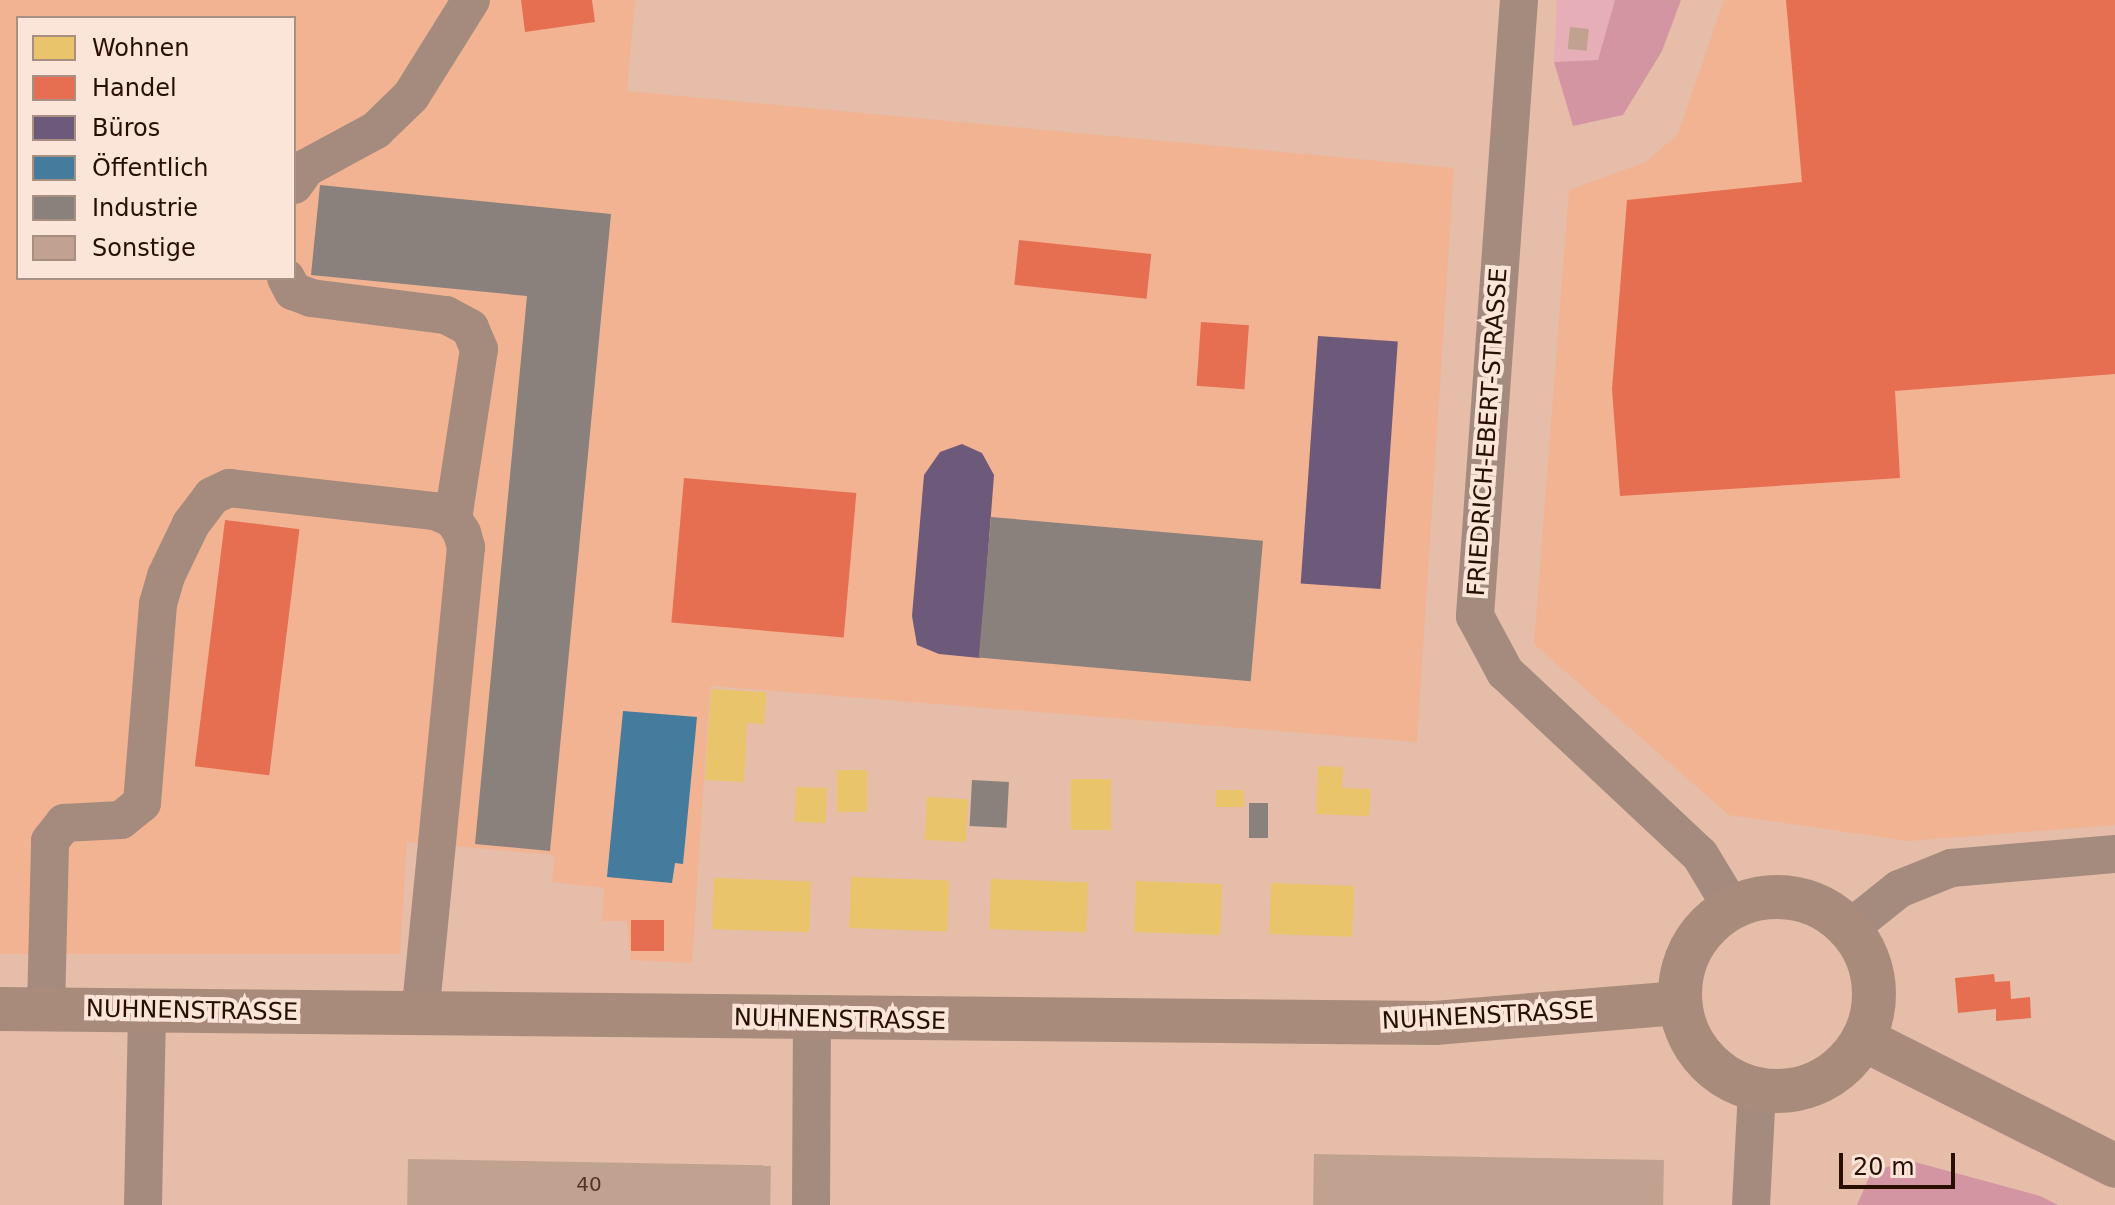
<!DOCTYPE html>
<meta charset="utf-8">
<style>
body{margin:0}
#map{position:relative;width:2115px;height:1205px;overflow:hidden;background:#e5bda8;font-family:"DejaVu Sans",sans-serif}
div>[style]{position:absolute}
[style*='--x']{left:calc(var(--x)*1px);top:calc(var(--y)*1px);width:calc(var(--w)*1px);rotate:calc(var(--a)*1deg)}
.built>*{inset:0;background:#f1b392}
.green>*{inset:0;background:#e6afb7}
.forest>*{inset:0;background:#d495a3}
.homes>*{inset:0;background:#e9c46a;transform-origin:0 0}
.shops>*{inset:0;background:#e76f51;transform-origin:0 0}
.offices>*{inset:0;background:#6d597a;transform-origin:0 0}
.public>*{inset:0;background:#457b9d}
.industry>*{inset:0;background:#8a817c;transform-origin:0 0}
.building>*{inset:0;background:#c1a291;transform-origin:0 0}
.minor>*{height:38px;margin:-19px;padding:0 19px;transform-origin:19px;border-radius:19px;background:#a48b7e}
.major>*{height:44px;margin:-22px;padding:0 22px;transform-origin:22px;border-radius:22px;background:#a98b7c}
.major>.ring{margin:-22px;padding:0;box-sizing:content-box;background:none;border:44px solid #a98b7c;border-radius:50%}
span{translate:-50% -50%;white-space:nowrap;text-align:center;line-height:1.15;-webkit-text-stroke:8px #fbe4d8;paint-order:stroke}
.number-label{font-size:20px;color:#4f3426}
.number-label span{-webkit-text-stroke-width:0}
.street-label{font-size:24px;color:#290f02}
.legend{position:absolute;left:16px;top:16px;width:280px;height:264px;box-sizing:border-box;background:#fbe4d8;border:2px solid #a78f82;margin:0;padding:10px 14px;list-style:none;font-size:24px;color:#290f02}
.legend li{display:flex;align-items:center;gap:16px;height:40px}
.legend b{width:40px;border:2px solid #a78f82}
.scale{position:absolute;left:1839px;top:1153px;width:116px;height:36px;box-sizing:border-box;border:4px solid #290f02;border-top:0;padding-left:10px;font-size:24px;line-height:28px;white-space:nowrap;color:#290f02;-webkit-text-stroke:6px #fbe4d8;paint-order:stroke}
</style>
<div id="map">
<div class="built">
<div style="clip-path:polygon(evenodd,0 0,635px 0,627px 91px,1454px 168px,1417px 742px,710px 686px,692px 963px,631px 960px,627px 921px,602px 921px,604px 888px,552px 882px,555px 855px,407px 842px,400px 954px,0 954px,0 0,18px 18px,294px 18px,294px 278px,18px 278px,18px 18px)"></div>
<div style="clip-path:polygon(1724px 0,2115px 0,2115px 825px,1908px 841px,1729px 815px,1534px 644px,1569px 190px,1646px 162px,1678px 134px)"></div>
</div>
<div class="green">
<div style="clip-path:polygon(1557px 0,1615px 0,1598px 61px,1554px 62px)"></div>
</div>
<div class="forest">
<div style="clip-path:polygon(1615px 0,1681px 0,1662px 51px,1623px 115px,1573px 126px,1554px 62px,1598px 60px)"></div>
<div style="clip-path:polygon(1911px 1161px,2040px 1196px,2058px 1205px,1857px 1205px,1872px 1171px)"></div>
</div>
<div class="homes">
<div style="clip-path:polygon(711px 689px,766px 692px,764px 724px,747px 723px,744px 782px,705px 780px)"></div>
<div style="clip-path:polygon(1318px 766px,1343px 767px,1342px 788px,1371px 789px,1369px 816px,1316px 814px)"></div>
<div style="left:837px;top:770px;width:30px;height:42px"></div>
<div style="left:1071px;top:779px;width:40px;height:51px"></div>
<div style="left:796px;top:787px;width:31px;height:35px;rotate:2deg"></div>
<div style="left:1216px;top:790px;width:28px;height:17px"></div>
<div style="left:927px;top:797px;width:41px;height:43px;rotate:3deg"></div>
<div style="left:851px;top:877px;width:98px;height:51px;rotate:2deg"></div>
<div style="left:714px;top:878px;width:97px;height:51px;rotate:2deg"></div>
<div style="left:991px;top:879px;width:97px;height:50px;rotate:2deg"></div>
<div style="left:1136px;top:881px;width:86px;height:51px;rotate:2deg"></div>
<div style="left:1271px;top:883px;width:83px;height:51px;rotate:2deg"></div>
</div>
<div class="shops">
<div style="clip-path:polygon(521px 0,592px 0,595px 22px,525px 32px)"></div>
<div style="clip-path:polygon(1786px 0,2115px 0,2115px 374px,1895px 391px,1900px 478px,1620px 496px,1612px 389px,1627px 200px,1802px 182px)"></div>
<div style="left:1019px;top:240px;width:133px;height:45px;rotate:6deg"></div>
<div style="left:1201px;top:322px;width:48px;height:64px;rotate:4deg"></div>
<div style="left:684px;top:478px;width:173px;height:145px;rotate:5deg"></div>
<div style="left:225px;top:520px;width:75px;height:248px;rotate:7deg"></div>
<div style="left:664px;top:920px;width:31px;height:33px;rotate:90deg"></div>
<div style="clip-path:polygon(1994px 974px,1995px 982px,2010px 981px,2011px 999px,2030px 997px,2031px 1018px,1996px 1021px,1996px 1009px,1958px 1013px,1955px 978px)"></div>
</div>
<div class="offices">
<div style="left:1318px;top:336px;width:80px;height:248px;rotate:4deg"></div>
<div style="clip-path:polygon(962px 444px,982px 453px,994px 475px,980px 658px,939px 654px,917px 645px,912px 616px,924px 475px,940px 452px)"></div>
</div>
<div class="public">
<div style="clip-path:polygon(623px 711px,697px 717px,683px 864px,675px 863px,672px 883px,607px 877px)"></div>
</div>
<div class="industry">
<div style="clip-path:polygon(320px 185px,611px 214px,550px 851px,475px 844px,527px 296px,311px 275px)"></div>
<div style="left:991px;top:517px;width:273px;height:141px;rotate:5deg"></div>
<div style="left:972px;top:780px;width:37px;height:46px;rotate:3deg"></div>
<div style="left:1249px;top:803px;width:19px;height:35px"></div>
</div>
<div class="building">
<div style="left:1570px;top:27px;width:19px;height:22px;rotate:6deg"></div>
<div style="left:1314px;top:1154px;width:350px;height:51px;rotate:1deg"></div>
<div style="left:408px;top:1159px;width:363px;height:46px;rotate:1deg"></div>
</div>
<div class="minor">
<div style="--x:1519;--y:0;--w:618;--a:94.09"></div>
<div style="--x:1475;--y:616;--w:64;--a:61.8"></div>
<div style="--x:1505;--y:672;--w:267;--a:43.2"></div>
<div style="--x:1700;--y:855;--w:62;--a:58.9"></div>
<div style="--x:294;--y:185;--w:21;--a:-55"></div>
<div style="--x:306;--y:168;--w:80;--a:-28.5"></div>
<div style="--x:376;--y:130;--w:49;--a:-44.2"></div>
<div style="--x:411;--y:96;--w:113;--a:-58"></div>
<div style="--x:286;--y:278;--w:15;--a:62"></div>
<div style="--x:293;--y:291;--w:19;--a:21"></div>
<div style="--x:311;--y:298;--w:136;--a:7.2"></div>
<div style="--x:446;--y:315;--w:27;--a:28"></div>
<div style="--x:470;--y:328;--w:23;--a:67"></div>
<div style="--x:479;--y:349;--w:172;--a:98.7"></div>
<div style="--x:1849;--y:929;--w:64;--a:-38.7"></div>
<div style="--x:1899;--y:889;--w:56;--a:-22"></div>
<div style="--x:1951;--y:868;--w:165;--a:-4.9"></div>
<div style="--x:46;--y:1009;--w:168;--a:-88.6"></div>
<div style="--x:50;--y:841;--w:23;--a:-52"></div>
<div style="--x:64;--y:823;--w:57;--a:-3"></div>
<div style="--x:121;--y:820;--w:27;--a:-39"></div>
<div style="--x:142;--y:803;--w:200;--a:-85.4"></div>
<div style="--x:158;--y:604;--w:29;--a:-74"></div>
<div style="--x:166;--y:576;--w:58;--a:-64.3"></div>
<div style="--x:191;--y:524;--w:35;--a:-53"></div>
<div style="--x:212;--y:496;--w:19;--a:-25"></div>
<div style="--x:229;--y:488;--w:207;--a:6.4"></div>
<div style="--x:435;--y:511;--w:20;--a:24"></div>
<div style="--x:453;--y:519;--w:17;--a:57"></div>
<div style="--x:462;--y:533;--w:15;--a:74"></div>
<div style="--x:466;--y:547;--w:468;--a:95.6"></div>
<div style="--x:143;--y:1205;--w:194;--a:-88.8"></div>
<div style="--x:811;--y:1205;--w:185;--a:-89.7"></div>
<div style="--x:1751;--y:1205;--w:116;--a:-87"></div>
</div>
<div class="major">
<div class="ring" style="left:1680px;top:897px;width:150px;height:150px"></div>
<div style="--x:0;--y:1009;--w:1435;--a:0.56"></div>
<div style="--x:1435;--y:1023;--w:246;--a:-4.7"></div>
<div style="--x:1863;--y:1039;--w:282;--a:26.7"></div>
</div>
<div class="number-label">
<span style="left:589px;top:1184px">40</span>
</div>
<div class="street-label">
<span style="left:1488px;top:432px;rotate:-86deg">FRIEDRICH-EBERT-STRASSE</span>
<span style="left:192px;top:1011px;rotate:1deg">NUHNENSTRASSE</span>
<span style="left:1488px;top:1016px;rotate:-3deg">NUHNENSTRASSE</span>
<span style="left:840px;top:1020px;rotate:1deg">NUHNENSTRASSE</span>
</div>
<ul class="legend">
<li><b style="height:22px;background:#e9c46a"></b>Wohnen</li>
<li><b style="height:22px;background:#e76f51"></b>Handel</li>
<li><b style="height:22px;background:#6d597a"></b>Büros</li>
<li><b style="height:22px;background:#457b9d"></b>Öffentlich</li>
<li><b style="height:22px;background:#8a817c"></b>Industrie</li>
<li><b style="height:22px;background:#c1a291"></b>Sonstige</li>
</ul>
<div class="scale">20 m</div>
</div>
